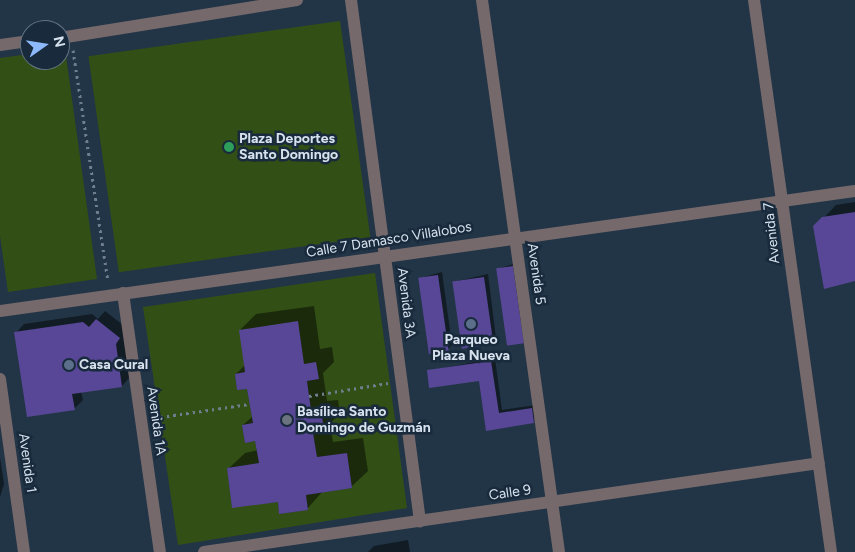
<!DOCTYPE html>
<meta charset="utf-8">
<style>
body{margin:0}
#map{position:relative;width:855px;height:552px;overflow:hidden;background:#223546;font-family:Figtree,sans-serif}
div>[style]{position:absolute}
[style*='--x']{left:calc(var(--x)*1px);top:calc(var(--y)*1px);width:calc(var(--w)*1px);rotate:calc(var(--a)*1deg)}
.green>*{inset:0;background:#325015;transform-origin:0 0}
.shadow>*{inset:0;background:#0007}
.building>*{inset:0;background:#584796;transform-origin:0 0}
.path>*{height:3px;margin-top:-1.5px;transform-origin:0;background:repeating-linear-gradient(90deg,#6f7e8d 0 2.5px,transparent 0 6.5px)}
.street>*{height:12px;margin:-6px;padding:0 6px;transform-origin:6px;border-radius:6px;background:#76696c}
.dots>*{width:14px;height:14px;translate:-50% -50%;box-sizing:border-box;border:2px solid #182a3c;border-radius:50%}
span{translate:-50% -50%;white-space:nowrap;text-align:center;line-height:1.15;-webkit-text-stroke:5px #182a3c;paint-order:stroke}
.poi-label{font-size:14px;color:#d7e2ee;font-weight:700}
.left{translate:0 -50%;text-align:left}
.street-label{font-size:14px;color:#d7e2ee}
.north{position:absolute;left:20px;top:20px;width:50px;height:50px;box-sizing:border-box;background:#182a3c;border:1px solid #647483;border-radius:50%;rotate:77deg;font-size:14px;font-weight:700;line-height:20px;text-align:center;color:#d7e2ee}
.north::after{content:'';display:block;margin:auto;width:18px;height:22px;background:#8db9fc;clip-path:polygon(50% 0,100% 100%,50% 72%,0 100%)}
</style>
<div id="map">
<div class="green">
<div style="left:340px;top:21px;width:218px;height:254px;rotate:82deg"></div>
<div style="clip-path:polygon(60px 49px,65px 49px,97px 279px,8px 292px,0 236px,0 58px,30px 54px,30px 60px,60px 60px)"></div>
<div style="clip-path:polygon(evenodd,375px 273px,407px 508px,178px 545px,143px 307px,375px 273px,245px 372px,319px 379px,307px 381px,312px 417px,322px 416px,324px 431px,313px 433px,317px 457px,347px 453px,352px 488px,306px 495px,308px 510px,279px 514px,278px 502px,232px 507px,227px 468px,259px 463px,255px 441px,245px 443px,242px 425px,253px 423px,247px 389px,237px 390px,235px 374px,245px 372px)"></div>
</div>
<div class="shadow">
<div style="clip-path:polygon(855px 202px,855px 281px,815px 227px,836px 205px)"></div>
<div style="clip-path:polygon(517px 263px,527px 338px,497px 269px)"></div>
<div style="clip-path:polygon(442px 272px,452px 345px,448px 349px,420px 278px)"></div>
<div style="clip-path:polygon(488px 274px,496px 338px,492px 342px,453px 282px)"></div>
<div style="clip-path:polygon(314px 306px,320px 349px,332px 347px,334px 362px,323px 373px,327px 401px,338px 400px,340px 414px,330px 423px,333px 442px,363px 438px,368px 471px,351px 487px,323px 491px,307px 509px,279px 500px,228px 469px,245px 453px,258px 450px,256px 440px,243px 425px,253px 416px,248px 387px,236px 374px,245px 365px,240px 330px,256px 314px)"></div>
<div style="clip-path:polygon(105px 311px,128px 329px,130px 377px,122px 386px,81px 392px,83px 400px,74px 409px,16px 333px,24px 324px,92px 314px,98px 319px)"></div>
<div style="clip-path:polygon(495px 358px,502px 410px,536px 405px,534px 422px,487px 429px,480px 380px,428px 371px)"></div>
<div style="clip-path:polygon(0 457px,4px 484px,0 497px)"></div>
<div style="clip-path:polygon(408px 540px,410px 552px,368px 552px,374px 546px)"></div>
</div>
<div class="building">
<div style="clip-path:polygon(855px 212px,855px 281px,824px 289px,813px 226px,822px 217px)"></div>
<div style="left:513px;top:266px;width:78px;height:17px;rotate:82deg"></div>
<div style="left:438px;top:275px;width:77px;height:20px;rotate:82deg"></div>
<div style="left:484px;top:277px;width:68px;height:32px;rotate:82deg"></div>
<div style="clip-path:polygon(96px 319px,120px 338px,116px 344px,122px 387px,72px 394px,75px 410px,27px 417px,14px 332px,83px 322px,89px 327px)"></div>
<div style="clip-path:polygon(298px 321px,304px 364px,316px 362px,319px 379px,307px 381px,312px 417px,322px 416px,324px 431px,313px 433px,317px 457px,347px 453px,352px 488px,306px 495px,308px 510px,279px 514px,278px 502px,232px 508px,227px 468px,259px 463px,255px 441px,245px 443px,242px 425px,253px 423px,247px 389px,237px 390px,235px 374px,245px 372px,239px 330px)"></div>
<div style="clip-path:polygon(491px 361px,499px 413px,532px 408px,534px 423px,486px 431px,479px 381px,429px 388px,427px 370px)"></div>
</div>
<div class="path">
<div style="--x:73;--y:50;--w:234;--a:81.4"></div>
<div style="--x:309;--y:396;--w:80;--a:-9.3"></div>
<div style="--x:154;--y:418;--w:96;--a:-8.4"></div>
</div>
<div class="street">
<div style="--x:351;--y:0;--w:526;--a:82.46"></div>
<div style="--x:482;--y:0;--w:557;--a:82.06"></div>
<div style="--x:754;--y:0;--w:557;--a:82.06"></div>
<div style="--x:60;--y:38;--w:240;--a:-9.1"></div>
<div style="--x:0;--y:45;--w:30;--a:-8"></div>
<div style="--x:123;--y:293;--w:262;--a:81.9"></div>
<div style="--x:0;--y:311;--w:863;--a:-7.99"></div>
<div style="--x:0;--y:379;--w:175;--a:82.1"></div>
<div style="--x:204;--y:552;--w:621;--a:-8.23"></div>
</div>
<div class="dots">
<div style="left:229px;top:147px;background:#2e9e5b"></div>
<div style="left:471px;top:324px;background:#5c6f8a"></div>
<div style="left:69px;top:365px;background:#5c6f8a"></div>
<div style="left:287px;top:420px;background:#6b7280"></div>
</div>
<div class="poi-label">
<span class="left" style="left:239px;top:147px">Plaza Deportes<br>Santo Domingo</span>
<span style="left:471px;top:348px">Parqueo<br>Plaza Nueva</span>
<span class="left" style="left:79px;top:365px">Casa Cural</span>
<span class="left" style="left:297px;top:420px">Basílica Santo<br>Domingo de Guzmán</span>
</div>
<div class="street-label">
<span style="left:772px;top:233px;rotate:-96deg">Avenida 7</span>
<span style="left:389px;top:240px;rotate:-9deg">Calle 7 Damasco Villalobos</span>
<span style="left:536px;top:274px;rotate:82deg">Avenida 5</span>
<span style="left:406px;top:303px;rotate:83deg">Avenida 3A</span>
<span style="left:156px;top:421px;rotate:82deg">Avenida 1A</span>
<span style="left:27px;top:463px;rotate:82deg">Avenida 1</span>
<span style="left:510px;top:493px;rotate:-8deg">Calle 9</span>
</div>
<div class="north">N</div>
</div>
